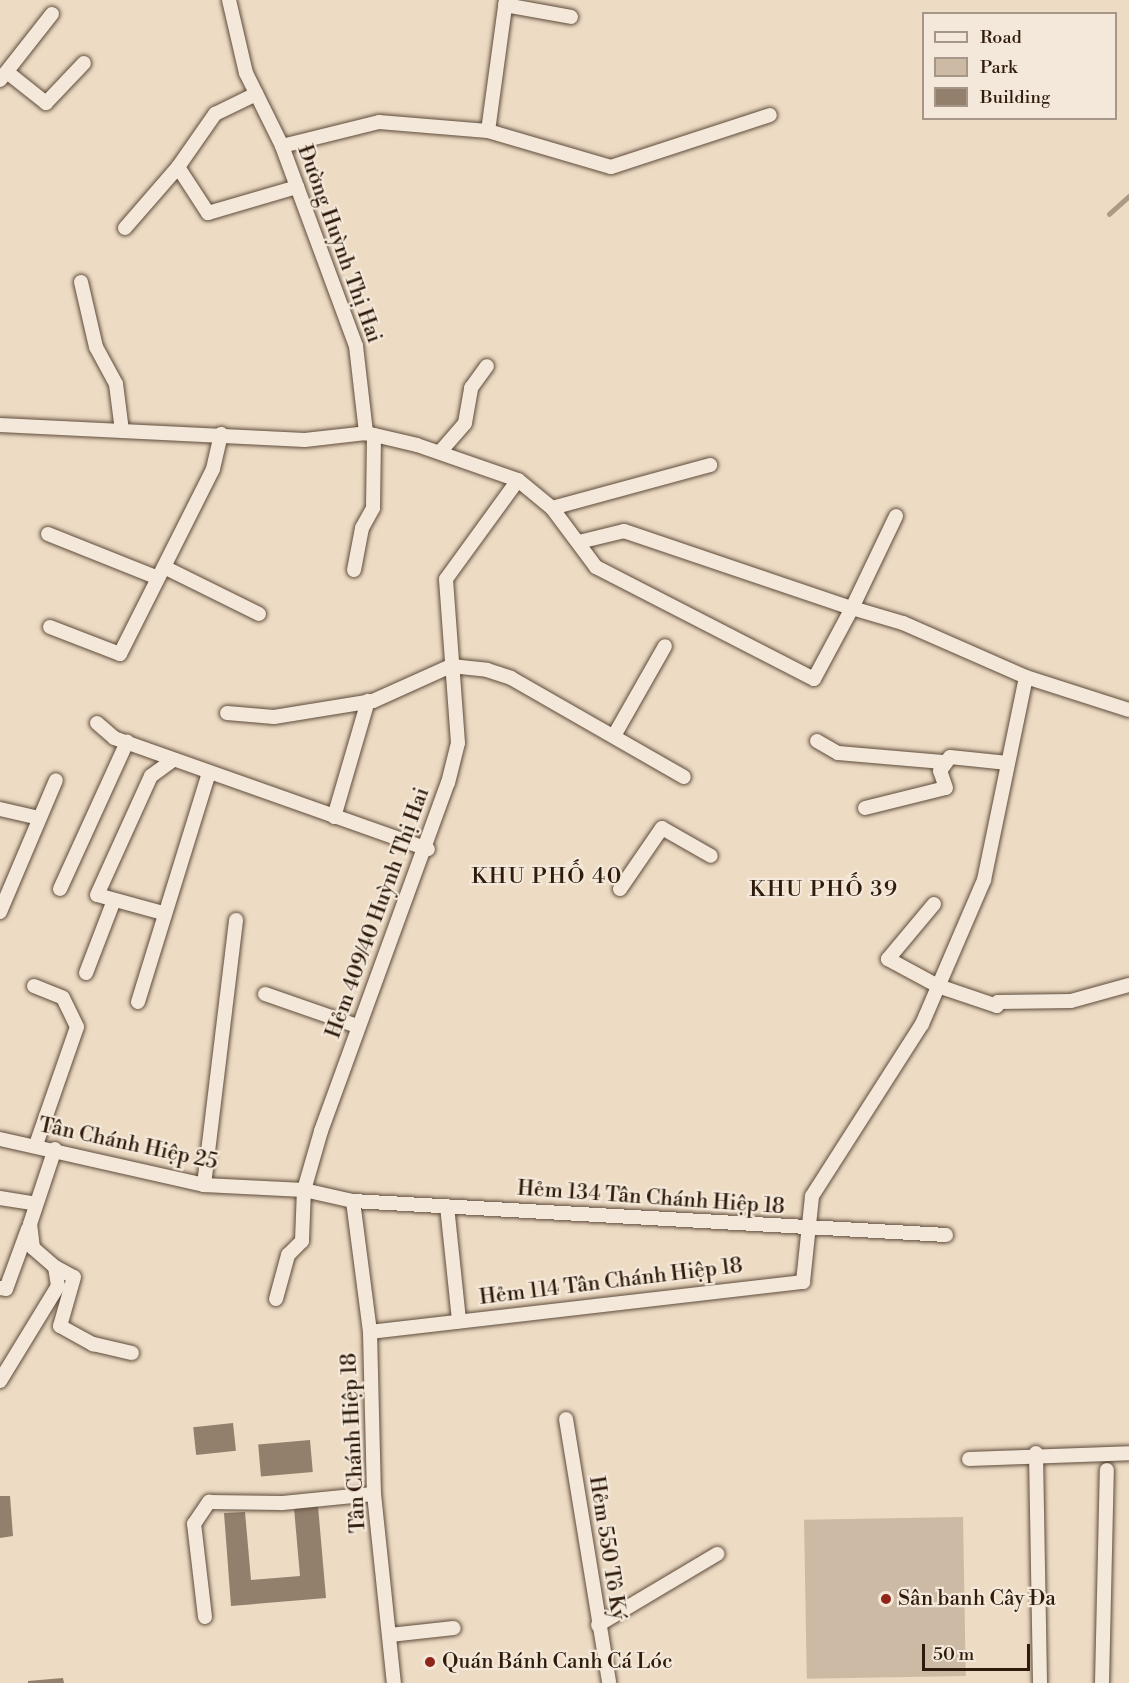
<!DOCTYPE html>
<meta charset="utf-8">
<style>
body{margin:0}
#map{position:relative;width:1129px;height:1683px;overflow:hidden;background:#eddbc4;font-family:"Libre Bodoni",serif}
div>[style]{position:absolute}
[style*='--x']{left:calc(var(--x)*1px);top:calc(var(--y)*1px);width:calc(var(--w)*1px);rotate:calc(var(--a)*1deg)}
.green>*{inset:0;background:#cdbaa5;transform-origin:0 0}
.stream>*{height:4.5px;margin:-2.25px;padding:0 2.25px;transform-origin:2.25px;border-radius:2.25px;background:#ac9a85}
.building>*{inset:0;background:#927f6c;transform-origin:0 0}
.roads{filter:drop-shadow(0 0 2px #5e4b3a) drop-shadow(0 0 2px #5e4b3a)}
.minor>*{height:14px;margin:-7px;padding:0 7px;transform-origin:7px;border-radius:7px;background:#f3e8d9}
.dots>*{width:16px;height:16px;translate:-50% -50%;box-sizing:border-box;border:3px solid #f3e8d9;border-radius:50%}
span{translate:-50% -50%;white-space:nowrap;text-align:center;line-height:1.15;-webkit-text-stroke:4.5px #f3e8d9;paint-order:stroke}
.street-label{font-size:21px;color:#2f1b0c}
.poi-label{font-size:21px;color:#2f1b0c}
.left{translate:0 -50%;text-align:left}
.neighbourhood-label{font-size:22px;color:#2f1b0c;letter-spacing:1.5px}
.legend{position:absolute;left:922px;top:12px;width:195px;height:108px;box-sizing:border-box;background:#f3e8d9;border:2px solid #a59687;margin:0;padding:8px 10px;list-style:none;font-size:18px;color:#2f1b0c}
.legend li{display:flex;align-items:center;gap:12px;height:30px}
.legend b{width:30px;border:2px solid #a59687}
.scale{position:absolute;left:922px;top:1644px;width:108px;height:27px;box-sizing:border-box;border:3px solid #2f1b0c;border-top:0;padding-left:8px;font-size:18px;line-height:21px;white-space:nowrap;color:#2f1b0c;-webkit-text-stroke:4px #f3e8d9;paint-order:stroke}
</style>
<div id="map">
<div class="green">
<div style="left:963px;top:1517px;width:159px;height:159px;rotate:89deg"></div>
</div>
<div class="stream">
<div style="--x:1109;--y:214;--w:27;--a:-42"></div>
</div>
<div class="building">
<div style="left:233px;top:1423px;width:28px;height:40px;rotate:84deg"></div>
<div style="left:310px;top:1440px;width:32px;height:52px;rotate:85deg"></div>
<div style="clip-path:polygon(0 1496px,10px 1496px,13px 1536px,0 1538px)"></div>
<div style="clip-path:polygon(318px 1506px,326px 1598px,231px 1606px,224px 1513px,245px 1512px,251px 1580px,300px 1576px,294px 1508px)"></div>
<div style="clip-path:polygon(63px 1678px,64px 1683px,28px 1683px,28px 1681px)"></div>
</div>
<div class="roads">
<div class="minor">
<div style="--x:229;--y:0;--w:75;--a:76.9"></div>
<div style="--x:246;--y:73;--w:81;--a:63.7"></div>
<div style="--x:282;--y:146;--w:213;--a:69.7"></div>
<div style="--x:356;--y:346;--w:88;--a:83.4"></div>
<div style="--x:505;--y:5;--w:67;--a:10.3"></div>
<div style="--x:7;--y:72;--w:50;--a:38.5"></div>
<div style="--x:46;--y:103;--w:55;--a:-46.5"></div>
<div style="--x:0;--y:80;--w:84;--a:-51.8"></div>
<div style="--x:488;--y:131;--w:132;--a:-82.2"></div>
<div style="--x:282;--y:146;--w:100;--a:-13.9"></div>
<div style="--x:379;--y:122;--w:109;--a:4.7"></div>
<div style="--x:488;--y:131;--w:128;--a:16.3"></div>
<div style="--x:611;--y:167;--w:167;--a:-18.1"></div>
<div style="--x:178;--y:167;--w:55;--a:56.9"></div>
<div style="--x:208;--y:213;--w:93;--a:-16.3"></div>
<div style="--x:125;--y:228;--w:81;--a:-49"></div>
<div style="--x:178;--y:167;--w:65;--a:-55.1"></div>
<div style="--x:215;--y:114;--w:46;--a:-26"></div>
<div style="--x:81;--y:282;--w:67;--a:77"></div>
<div style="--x:96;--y:347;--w:42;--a:61.6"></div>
<div style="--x:116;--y:384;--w:47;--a:82.7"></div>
<div style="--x:0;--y:425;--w:305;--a:2.8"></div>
<div style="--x:305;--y:440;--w:61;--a:-6.5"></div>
<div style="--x:366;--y:433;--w:52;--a:13.2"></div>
<div style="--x:417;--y:445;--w:107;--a:19.1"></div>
<div style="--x:518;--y:480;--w:44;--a:39.5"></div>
<div style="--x:552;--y:508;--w:74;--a:53.3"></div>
<div style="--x:596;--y:567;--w:245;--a:27.2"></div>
<div style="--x:814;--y:679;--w:81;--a:-61.8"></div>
<div style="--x:852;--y:608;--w:53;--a:16.4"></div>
<div style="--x:903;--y:623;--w:134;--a:23.7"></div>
<div style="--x:1026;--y:677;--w:108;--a:17.8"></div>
<div style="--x:440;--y:452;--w:38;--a:-49"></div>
<div style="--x:465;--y:423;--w:36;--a:-80"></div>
<div style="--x:471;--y:388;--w:27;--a:-54"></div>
<div style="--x:552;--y:508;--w:164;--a:-15.2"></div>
<div style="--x:48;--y:534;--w:118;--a:21.8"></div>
<div style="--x:579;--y:542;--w:46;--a:-13.7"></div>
<div style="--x:624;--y:531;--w:241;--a:18.7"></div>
<div style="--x:852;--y:608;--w:102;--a:-64.4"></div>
<div style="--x:164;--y:567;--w:106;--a:26.3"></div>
<div style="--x:354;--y:570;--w:43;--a:-79.2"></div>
<div style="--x:362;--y:528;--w:23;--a:-61"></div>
<div style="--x:373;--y:508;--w:73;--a:-89.2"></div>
<div style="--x:50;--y:627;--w:75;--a:21.1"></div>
<div style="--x:120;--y:654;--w:207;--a:-63.3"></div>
<div style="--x:213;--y:469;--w:36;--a:-77"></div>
<div style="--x:227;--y:713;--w:47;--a:4.9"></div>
<div style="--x:274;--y:717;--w:100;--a:-9.2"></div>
<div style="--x:373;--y:701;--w:85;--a:-24.2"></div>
<div style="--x:451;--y:666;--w:36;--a:6"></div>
<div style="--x:487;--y:670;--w:25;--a:18"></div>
<div style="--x:511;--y:678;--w:199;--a:29.8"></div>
<div style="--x:97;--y:723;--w:23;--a:41"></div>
<div style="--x:114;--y:738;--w:333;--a:19.5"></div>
<div style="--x:615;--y:734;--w:101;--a:-60.4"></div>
<div style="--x:817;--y:741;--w:24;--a:30"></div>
<div style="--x:838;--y:753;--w:105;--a:4.9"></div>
<div style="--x:865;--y:808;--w:83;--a:-13.9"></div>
<div style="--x:946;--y:788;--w:18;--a:-109"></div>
<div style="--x:940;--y:771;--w:17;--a:-54"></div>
<div style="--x:950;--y:757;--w:58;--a:5.9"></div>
<div style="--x:0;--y:809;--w:39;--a:13"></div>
<div style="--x:334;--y:817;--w:121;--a:-73.7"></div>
<div style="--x:60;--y:889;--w:162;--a:-65.5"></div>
<div style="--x:620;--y:889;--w:74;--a:-55.5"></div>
<div style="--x:662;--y:828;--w:56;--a:29.7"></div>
<div style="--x:934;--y:904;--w:72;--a:129.9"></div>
<div style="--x:888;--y:959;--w:57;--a:28.4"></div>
<div style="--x:938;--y:986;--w:62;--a:18.7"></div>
<div style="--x:997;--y:1006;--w:4;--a:-76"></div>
<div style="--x:998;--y:1002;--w:73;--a:-0.8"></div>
<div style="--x:1071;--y:1001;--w:60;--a:-15.4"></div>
<div style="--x:0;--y:912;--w:143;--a:-67"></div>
<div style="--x:163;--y:913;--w:68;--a:-164.7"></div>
<div style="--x:97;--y:895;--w:131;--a:-65.6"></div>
<div style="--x:151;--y:776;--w:27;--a:-36"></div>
<div style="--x:86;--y:973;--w:78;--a:-69"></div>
<div style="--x:34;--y:986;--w:31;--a:22"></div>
<div style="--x:63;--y:998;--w:32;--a:64"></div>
<div style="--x:77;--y:1027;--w:125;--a:109.2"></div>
<div style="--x:265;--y:994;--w:97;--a:19.2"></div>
<div style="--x:138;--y:1002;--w:240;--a:-72.8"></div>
<div style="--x:0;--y:1139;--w:209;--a:12.7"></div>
<div style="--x:204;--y:1185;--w:100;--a:2.9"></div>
<div style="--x:304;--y:1190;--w:50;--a:12.7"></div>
<div style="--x:353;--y:1201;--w:594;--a:3.28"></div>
<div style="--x:204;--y:1185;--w:267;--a:-83.1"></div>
<div style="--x:0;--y:1198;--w:36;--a:9"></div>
<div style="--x:353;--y:1201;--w:132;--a:82.6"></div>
<div style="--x:370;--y:1332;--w:162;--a:88.6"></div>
<div style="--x:374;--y:1494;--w:190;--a:84"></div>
<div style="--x:447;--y:1206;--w:116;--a:84"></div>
<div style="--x:55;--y:1267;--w:21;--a:28"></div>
<div style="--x:74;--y:1277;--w:51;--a:105.9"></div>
<div style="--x:60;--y:1326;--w:38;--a:29"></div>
<div style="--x:93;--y:1344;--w:40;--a:13"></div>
<div style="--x:0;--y:1288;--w:6;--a:9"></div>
<div style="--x:6;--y:1289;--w:64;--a:-69.9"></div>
<div style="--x:276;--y:1299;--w:46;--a:-74.7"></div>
<div style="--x:288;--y:1255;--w:20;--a:-45"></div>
<div style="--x:302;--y:1241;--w:51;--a:-87.8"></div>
<div style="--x:304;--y:1190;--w:61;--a:-73.9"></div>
<div style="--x:321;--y:1131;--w:370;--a:-70"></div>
<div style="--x:448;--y:783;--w:41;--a:-76"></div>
<div style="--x:458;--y:743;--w:164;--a:-94.2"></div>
<div style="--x:446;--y:579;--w:122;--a:-54"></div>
<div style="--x:370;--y:1332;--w:436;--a:-6.6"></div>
<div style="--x:803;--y:1282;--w:86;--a:-84"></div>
<div style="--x:812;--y:1196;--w:204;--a:-57.4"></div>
<div style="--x:922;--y:1024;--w:157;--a:-66.7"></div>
<div style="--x:984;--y:880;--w:207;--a:-78.3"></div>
<div style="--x:0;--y:1381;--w:111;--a:-58.6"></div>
<div style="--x:58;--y:1286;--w:19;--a:-99"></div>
<div style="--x:55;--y:1267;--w:29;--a:-139"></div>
<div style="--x:33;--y:1248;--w:24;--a:-97"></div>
<div style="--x:30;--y:1224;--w:79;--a:-71.6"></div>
<div style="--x:566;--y:1419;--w:267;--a:80.7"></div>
<div style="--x:1036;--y:1453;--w:230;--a:89"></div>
<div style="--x:969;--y:1459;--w:160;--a:-2.1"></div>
<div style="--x:205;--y:1617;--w:94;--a:-96.7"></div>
<div style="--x:194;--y:1524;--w:27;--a:-56"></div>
<div style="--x:209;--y:1502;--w:73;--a:0.8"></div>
<div style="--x:282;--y:1503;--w:92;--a:-5.6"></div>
<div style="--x:598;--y:1625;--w:139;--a:-30.8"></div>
<div style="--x:390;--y:1635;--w:64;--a:-6.2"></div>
<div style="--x:1102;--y:1683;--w:213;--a:-88.7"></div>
</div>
</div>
<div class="dots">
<div style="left:886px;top:1599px;background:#8f2418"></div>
<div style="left:430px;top:1662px;background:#8f2418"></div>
</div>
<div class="street-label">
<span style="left:339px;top:244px;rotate:70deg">Đường Huỳnh Thị Hai</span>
<span style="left:378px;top:913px;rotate:-70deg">Hẻm 409/40 Huỳnh Thị Hai</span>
<span style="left:128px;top:1144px;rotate:12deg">Tân Chánh Hiệp 25</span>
<span style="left:651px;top:1198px;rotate:4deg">Hẻm 134 Tân Chánh Hiệp 18</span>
<span style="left:611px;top:1282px;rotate:-7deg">Hẻm 114 Tân Chánh Hiệp 18</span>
<span style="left:354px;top:1443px;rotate:-93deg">Tân Chánh Hiệp 18</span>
<span style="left:607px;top:1548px;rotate:81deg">Hẻm 550 Tô Ký</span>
</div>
<div class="poi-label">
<span class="left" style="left:898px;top:1599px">Sân banh Cây Đa</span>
<span class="left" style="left:442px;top:1662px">Quán Bánh Canh Cá Lóc</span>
</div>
<div class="neighbourhood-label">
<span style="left:547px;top:877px">KHU PHỐ 40</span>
<span style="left:824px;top:890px">KHU PHỐ 39</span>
</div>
<ul class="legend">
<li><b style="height:8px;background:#f3e8d9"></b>Road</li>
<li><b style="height:16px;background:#cdbaa5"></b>Park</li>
<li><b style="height:16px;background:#927f6c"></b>Building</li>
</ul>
<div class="scale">50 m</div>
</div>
